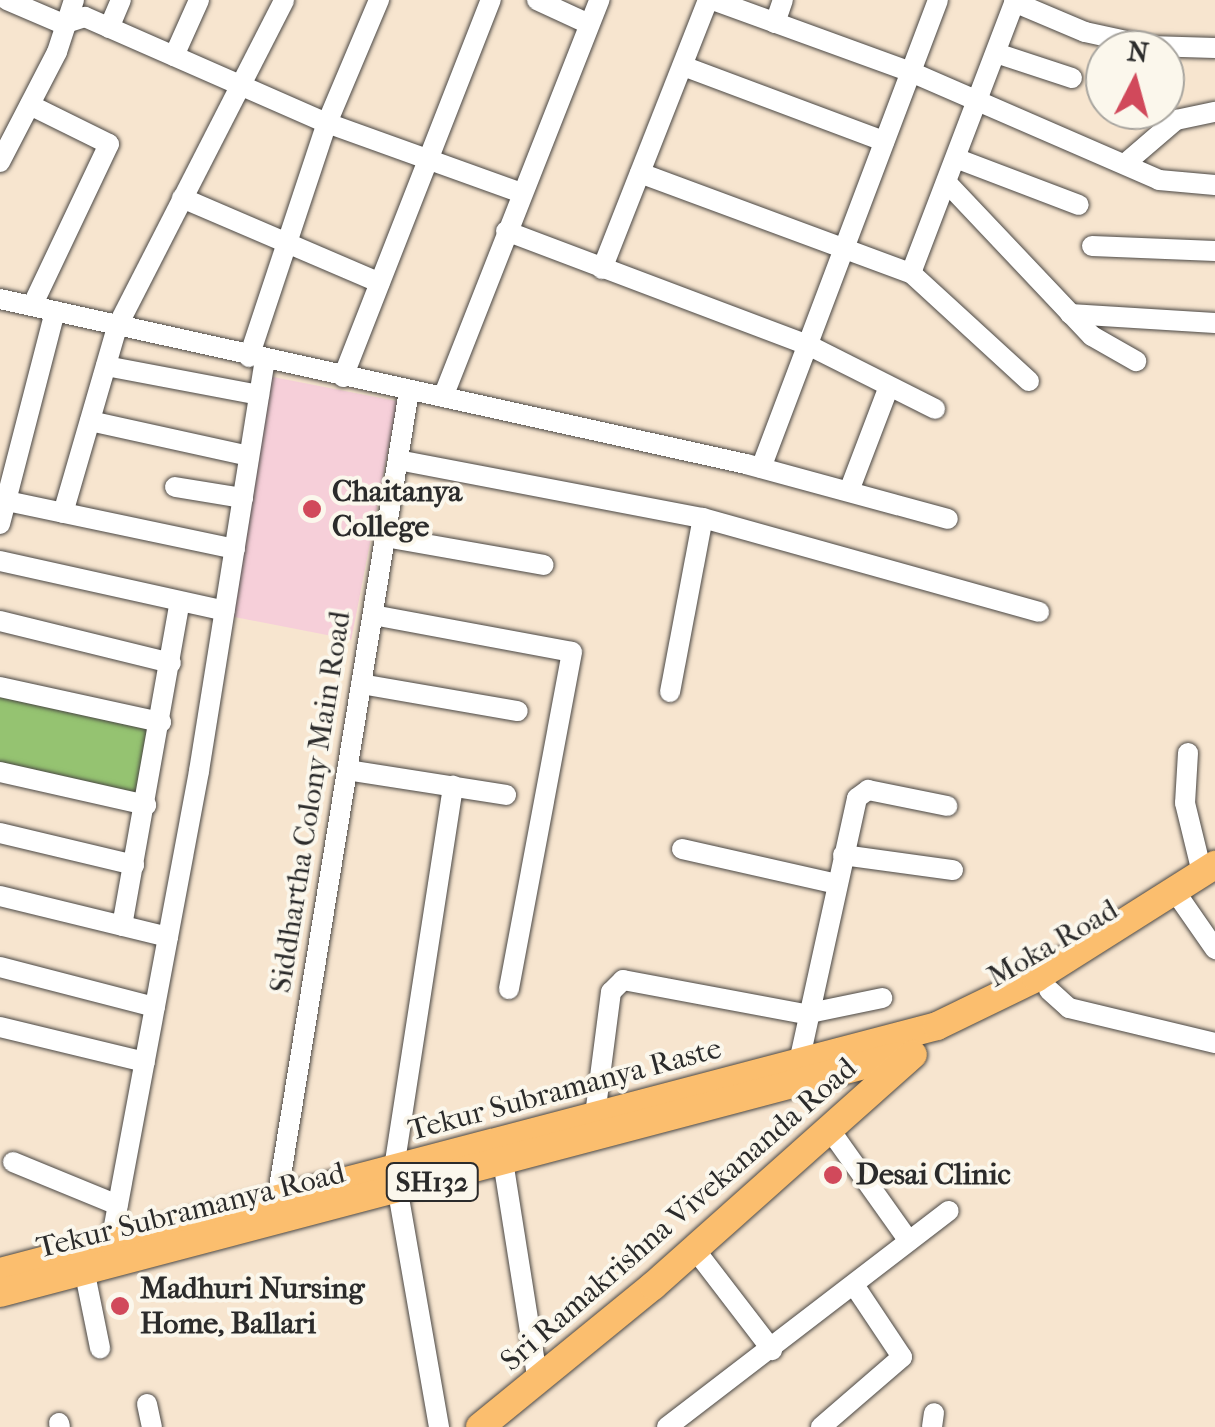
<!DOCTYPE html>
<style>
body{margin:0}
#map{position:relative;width:1215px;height:1427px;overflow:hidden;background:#f7e5cf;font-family:"IM FELL French Canon",serif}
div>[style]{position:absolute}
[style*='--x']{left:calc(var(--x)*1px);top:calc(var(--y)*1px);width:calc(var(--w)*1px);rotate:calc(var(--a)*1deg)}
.built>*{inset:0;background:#f6cfd9;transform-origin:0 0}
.green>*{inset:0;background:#95c371;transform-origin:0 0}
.roads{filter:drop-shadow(0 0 2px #4a4744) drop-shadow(0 0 2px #4a4744)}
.minor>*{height:20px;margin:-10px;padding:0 10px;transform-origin:10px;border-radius:10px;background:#fff}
.major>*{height:28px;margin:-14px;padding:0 14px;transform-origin:14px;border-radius:14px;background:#fbbe6e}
.dots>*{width:28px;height:28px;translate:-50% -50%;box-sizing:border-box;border:5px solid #fbf7ec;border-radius:50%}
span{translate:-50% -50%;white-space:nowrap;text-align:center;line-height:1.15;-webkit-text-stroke:8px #fbf7ec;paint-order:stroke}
.shield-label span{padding:2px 8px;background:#fbf7ec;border:2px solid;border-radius:8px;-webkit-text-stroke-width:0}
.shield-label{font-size:28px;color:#2b2b2b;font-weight:700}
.poi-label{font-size:30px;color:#2b2b2b;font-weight:700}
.left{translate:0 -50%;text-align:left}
.street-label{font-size:30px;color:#2b2b2b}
.north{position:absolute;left:1085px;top:30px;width:100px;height:100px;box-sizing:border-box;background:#fbf7ec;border:2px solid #a8a59f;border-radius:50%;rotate:6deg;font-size:28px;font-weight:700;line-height:40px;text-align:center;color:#2b2b2b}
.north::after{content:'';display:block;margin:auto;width:35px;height:45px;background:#d1495b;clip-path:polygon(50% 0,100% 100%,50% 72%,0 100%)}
</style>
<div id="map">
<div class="built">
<div style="left:268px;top:376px;width:132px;height:243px;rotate:11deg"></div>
</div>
<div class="green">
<div style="left:0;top:690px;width:161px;height:81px;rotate:12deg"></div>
</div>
<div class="roads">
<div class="minor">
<div style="--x:7;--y:0;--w:61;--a:23.2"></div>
<div style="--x:63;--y:24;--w:23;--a:-18"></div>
<div style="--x:85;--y:17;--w:264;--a:23.7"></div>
<div style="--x:327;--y:123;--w:206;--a:19.8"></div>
<div style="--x:537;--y:0;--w:57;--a:24.8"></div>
<div style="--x:713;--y:0;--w:211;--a:20"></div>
<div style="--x:911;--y:72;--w:270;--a:23.5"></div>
<div style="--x:1159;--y:180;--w:56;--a:5.1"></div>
<div style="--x:1014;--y:2;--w:77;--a:22.9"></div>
<div style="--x:1085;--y:32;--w:66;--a:12.3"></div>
<div style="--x:1149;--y:46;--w:66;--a:1.7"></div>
<div style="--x:775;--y:23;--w:24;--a:-71"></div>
<div style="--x:109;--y:28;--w:30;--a:-67"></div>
<div style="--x:996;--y:53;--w:80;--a:18.2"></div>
<div style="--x:174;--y:56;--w:61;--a:-65.9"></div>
<div style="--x:683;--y:66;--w:215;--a:20.5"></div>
<div style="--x:30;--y:105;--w:88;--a:26.3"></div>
<div style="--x:109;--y:144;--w:179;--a:115.4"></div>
<div style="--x:958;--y:159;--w:129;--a:20.8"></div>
<div style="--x:0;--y:162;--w:124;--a:-62.6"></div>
<div style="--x:57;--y:52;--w:55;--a:-71.9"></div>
<div style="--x:1127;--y:162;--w:65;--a:-40.6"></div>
<div style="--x:1176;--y:120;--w:40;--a:-12"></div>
<div style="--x:640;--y:173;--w:289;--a:20.3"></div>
<div style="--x:911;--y:273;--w:160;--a:42.5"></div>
<div style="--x:949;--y:185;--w:208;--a:46.6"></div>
<div style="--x:1092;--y:336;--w:51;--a:29.6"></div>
<div style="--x:182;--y:198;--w:215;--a:23.2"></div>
<div style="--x:506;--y:231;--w:325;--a:20.7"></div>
<div style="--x:810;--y:346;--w:140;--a:26.7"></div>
<div style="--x:1092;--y:246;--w:123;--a:2.3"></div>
<div style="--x:602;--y:269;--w:289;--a:-68.5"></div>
<div style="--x:911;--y:273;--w:292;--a:-69.1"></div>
<div style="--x:0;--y:299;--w:764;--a:12.47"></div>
<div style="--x:746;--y:464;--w:209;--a:15.2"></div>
<div style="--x:1070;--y:314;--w:145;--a:3.6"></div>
<div style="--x:249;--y:357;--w:247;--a:-71.6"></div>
<div style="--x:327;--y:123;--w:134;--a:-67.1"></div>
<div style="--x:106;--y:366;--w:156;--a:10.7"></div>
<div style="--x:343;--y:377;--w:405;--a:-68.6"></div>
<div style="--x:443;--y:397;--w:427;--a:-68.5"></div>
<div style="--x:90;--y:421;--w:163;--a:12.4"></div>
<div style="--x:398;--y:460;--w:310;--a:10.8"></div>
<div style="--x:703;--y:518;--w:349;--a:15.6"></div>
<div style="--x:761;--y:468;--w:500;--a:-69.28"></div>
<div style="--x:175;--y:487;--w:69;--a:9.2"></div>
<div style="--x:849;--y:491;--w:112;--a:-69.1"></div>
<div style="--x:7;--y:501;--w:233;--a:11.9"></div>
<div style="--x:63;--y:513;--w:194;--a:-73.8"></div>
<div style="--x:117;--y:327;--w:367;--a:-62.9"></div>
<div style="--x:0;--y:524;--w:220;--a:-75.5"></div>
<div style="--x:385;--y:537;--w:161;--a:10"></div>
<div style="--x:0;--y:561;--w:230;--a:12.5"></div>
<div style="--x:373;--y:615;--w:202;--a:10.5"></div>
<div style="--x:572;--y:652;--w:343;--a:100.6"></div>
<div style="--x:0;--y:621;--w:176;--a:13.8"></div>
<div style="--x:361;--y:684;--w:159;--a:9.8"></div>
<div style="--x:0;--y:687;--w:165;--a:12.3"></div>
<div style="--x:670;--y:692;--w:177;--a:-79.3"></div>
<div style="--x:1188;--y:753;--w:50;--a:93.4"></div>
<div style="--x:1185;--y:803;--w:72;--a:76.3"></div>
<div style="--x:347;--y:770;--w:161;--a:8.9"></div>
<div style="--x:0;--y:772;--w:150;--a:12.7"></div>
<div style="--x:0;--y:833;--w:138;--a:13.4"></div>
<div style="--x:682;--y:849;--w:159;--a:12.7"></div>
<div style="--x:843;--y:855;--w:111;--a:7.8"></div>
<div style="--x:1174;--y:890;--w:72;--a:55.2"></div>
<div style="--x:0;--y:896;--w:173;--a:13.7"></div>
<div style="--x:122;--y:926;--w:329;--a:-79.9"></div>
<div style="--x:0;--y:967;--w:160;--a:14.5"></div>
<div style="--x:1049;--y:990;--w:27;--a:42"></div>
<div style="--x:1069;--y:1008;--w:150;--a:13.5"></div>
<div style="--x:0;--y:1027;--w:149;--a:13.6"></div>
<div style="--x:799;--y:1062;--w:270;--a:-77.6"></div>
<div style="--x:857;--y:798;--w:14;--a:-36"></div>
<div style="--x:868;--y:790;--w:81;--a:11.4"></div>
<div style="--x:595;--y:1115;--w:124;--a:-82.6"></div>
<div style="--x:611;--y:992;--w:17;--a:-45"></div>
<div style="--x:623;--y:980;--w:185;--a:10.6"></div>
<div style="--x:805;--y:1014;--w:79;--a:-11.7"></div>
<div style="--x:830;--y:1130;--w:136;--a:54.6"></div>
<div style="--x:503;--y:1161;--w:224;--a:81"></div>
<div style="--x:13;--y:1162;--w:113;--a:22.3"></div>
<div style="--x:275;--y:1212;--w:832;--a:-80.73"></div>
<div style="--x:110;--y:1247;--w:484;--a:-79.4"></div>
<div style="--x:199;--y:771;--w:416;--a:-80.9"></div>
<div style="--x:693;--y:1247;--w:130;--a:52.5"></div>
<div style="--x:85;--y:1274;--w:76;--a:78.5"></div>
<div style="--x:147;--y:1404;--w:24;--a:78"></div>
<div style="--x:59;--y:1423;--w:4;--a:76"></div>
<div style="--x:439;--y:1427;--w:263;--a:-99.9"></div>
<div style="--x:394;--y:1168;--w:387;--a:-81.2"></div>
<div style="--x:667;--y:1427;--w:355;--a:-37.5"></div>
<div style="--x:821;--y:1427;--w:107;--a:-40.8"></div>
<div style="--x:902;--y:1357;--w:87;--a:-123.7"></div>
<div style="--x:932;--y:1427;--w:14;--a:-82"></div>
</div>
<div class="major">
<div style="--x:0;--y:1272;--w:969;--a:-14.71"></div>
<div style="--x:937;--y:1026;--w:110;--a:-25.9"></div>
<div style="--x:1036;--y:978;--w:212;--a:-32.3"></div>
<div style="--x:0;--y:1293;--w:929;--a:-14.78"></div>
<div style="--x:480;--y:1427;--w:223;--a:-39.2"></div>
<div style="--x:653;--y:1286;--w:348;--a:-41.7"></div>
</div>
</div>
<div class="dots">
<div style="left:312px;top:509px;background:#d1495b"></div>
<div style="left:833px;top:1175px;background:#d1495b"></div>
<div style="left:120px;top:1306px;background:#d1495b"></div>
</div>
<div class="shield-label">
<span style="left:432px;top:1182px">SH132</span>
</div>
<div class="poi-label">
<span class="left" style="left:332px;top:509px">Chaitanya<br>College</span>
<span class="left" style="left:856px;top:1175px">Desai Clinic</span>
<span class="left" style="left:140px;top:1306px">Madhuri Nursing<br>Home, Ballari</span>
</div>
<div class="street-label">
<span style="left:311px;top:802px;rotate:-81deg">Siddhartha Colony Main Road</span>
<span style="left:1053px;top:944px;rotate:-30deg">Moka Road</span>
<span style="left:565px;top:1090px;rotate:-15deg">Tekur Subramanya Raste</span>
<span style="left:191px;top:1211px;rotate:-14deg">Tekur Subramanya Road</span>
<span style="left:679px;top:1215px;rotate:-41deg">Sri Ramakrishna Vivekananda Road</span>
</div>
<div class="north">N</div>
</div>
